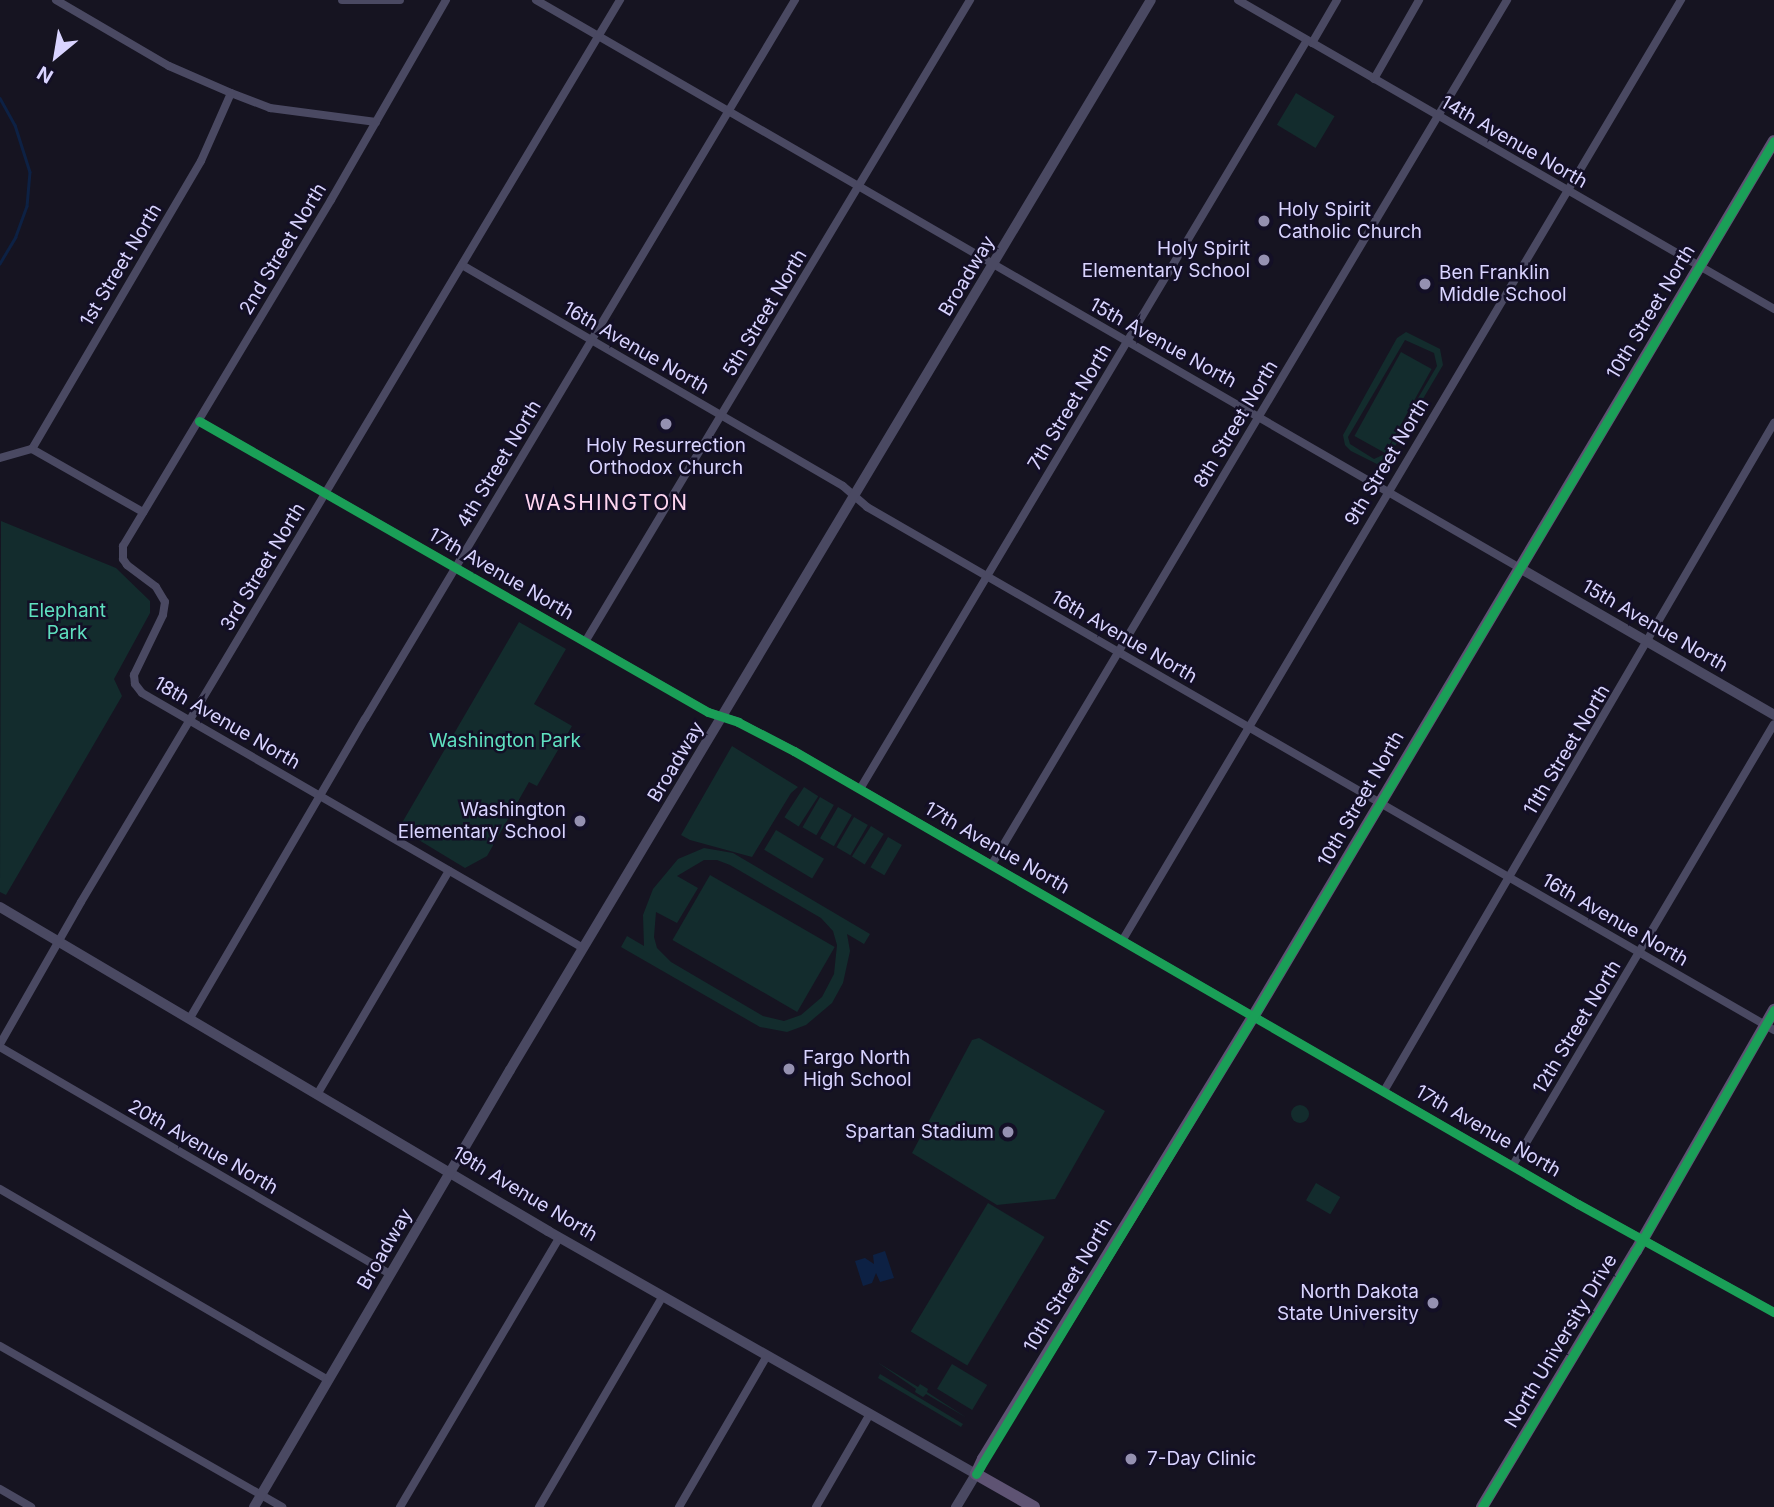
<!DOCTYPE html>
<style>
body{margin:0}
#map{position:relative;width:1774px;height:1507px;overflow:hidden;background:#161421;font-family:Inter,sans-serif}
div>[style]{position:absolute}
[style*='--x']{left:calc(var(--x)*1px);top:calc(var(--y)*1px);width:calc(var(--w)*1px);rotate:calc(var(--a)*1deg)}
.green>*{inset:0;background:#132c2d;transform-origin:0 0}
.round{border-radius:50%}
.water>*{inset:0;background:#0d2144}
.stream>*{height:2.5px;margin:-1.25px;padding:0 1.25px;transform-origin:1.25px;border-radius:1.25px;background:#0d2144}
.minor>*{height:8px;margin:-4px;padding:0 4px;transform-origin:4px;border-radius:4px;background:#4a4962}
.tertiary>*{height:10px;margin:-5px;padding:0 5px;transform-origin:5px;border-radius:5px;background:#4a4962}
.primary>*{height:12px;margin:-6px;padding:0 6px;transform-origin:6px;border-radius:6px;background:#5e5373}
.cycleway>*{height:9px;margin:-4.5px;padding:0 4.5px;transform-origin:4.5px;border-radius:4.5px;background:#1a9f57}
.dots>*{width:19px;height:19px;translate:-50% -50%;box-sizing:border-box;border:4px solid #130f26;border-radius:50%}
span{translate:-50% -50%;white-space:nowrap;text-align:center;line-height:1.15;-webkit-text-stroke:5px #130f26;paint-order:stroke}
.street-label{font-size:19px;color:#d9d4ff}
.poi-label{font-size:19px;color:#d9d4ff}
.left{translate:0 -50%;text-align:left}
.right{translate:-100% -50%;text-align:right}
.park-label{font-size:19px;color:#5fe0c0}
.neighbourhood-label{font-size:21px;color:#ffd6f0;letter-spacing:2px}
.north{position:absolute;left:21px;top:21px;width:70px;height:70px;-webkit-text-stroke:5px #130f26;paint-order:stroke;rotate:210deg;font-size:19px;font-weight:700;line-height:28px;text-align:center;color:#d9d4ff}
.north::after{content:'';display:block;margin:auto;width:24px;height:32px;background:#d9d4ff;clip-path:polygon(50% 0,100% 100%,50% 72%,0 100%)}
</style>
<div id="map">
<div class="green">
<div style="left:1296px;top:93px;width:45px;height:37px;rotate:31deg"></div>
<div style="clip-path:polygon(evenodd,1406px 332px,1440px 349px,1443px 365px,1391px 453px,1377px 464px,1351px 451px,1345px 445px,1343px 435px,1397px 338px,1406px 332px,1405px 340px,1434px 353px,1437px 366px,1385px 454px,1374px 459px,1350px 444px,1348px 437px,1405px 340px)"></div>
<div style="left:1401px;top:352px;width:35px;height:96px;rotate:29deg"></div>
<div style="clip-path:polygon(1px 521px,116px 568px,150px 601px,150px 613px,114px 679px,122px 696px,6px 895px,0 892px)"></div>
<div style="clip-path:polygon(519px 622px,566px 649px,534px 704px,572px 726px,537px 786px,529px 782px,487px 856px,465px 868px,399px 828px)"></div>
<div style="clip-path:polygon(732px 746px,798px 787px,791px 793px,752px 857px,690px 840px,681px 835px)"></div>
<div style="left:804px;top:787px;width:17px;height:36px;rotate:33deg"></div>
<div style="left:820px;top:797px;width:16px;height:35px;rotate:30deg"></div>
<div style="left:838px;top:807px;width:16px;height:36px;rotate:30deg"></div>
<div style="left:854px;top:817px;width:16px;height:35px;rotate:30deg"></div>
<div style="left:871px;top:826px;width:15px;height:36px;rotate:32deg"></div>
<div style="left:776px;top:830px;width:56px;height:23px;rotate:31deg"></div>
<div style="left:888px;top:837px;width:16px;height:35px;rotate:30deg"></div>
<div style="clip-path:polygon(evenodd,704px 848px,733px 853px,870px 934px,864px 944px,847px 934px,850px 951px,843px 983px,832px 1003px,806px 1025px,787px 1032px,760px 1027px,621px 947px,627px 936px,644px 946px,643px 915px,653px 889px,678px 859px,704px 848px,704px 860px,717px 860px,730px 865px,821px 918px,833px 931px,837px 945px,834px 974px,822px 997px,801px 1015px,784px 1021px,763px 1016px,671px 962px,657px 948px,654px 937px,656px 912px,677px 923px,698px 888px,677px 876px,704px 860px)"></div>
<div style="left:710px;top:875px;width:144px;height:75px;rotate:30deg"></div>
<div style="clip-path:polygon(979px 1038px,1105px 1111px,1055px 1199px,997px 1205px,912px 1153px,972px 1040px)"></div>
<div class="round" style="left:1291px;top:1105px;width:18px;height:18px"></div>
<div style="left:1316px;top:1183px;width:28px;height:20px;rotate:30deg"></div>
<div style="left:988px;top:1203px;width:66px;height:150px;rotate:31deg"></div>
<div style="clip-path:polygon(877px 1362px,918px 1387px,920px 1384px,928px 1389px,927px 1392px,967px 1418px,926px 1394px,923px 1397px,915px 1392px,916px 1389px)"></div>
<div style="left:952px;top:1364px;width:41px;height:29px;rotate:31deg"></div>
<div style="clip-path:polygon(880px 1374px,963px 1424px,961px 1427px,878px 1378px)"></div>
</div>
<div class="water">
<div style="clip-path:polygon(885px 1251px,894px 1278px,880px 1282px,876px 1273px,872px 1283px,863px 1286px,855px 1261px,865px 1258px,874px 1264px,873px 1255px)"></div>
</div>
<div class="stream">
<div style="--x:0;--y:98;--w:31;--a:61"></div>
<div style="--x:15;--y:125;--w:49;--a:72.3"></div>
<div style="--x:30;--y:172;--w:34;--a:95"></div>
<div style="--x:27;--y:206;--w:33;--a:110"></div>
<div style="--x:16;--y:237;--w:31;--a:121"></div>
</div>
<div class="minor">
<div style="--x:56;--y:0;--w:131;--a:30.3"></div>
<div style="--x:169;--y:66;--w:68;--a:23.5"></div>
<div style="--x:231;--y:93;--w:42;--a:21"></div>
<div style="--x:270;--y:108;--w:107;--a:7.5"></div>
<div style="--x:342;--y:0;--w:58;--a:0"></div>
<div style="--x:446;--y:0;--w:231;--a:119.9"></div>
<div style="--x:331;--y:200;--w:404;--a:121"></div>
<div style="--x:123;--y:546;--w:13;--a:90"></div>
<div style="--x:123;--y:559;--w:7;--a:56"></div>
<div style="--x:127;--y:565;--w:36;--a:37"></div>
<div style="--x:156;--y:587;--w:17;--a:59"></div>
<div style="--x:165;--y:602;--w:13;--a:99"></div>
<div style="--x:163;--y:615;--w:67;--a:115.8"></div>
<div style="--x:134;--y:675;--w:9;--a:84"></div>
<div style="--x:135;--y:684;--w:11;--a:52"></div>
<div style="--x:142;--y:693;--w:509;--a:30.04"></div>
<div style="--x:536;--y:0;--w:1134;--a:30"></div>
<div style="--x:1238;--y:0;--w:619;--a:29.96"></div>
<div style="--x:1312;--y:43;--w:50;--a:-59.8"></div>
<div style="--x:1374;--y:79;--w:91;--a:-60.3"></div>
<div style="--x:462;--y:265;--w:440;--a:30.1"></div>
<div style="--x:843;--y:486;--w:32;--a:41"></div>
<div style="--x:867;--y:507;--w:1047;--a:29.97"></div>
<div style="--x:199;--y:421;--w:586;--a:29.76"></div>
<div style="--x:708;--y:712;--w:32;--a:18"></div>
<div style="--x:738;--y:722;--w:63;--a:27.4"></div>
<div style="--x:794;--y:751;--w:905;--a:30.02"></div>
<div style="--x:1578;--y:1204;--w:224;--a:28.9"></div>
<div style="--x:32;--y:449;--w:334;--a:-59.6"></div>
<div style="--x:201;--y:161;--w:74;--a:-66.2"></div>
<div style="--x:32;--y:449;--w:128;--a:29.6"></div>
<div style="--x:0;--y:458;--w:33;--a:-16"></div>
<div style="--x:585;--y:642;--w:749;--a:-59.05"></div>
<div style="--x:860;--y:789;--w:872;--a:-59.17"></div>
<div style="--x:992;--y:864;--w:1006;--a:-59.2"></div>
<div style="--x:1122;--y:941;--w:1095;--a:-59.29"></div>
<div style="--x:190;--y:1018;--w:346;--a:-59.7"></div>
<div style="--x:365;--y:719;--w:838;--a:-59.12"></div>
<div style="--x:0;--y:1044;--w:163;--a:-60.3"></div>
<div style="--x:81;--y:902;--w:1051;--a:-59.14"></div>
<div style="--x:0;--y:1047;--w:451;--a:30.2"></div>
<div style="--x:1384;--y:1091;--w:774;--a:-59.72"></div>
<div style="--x:318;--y:1093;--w:258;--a:-59.5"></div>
<div style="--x:1513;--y:1165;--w:512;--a:-59.38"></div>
<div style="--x:0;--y:1189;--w:380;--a:30.2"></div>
<div style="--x:0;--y:1346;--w:325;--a:29.7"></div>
<div style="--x:0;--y:1489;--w:36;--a:30"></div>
<div style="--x:400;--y:1507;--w:312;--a:-59.4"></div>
<div style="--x:539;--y:1507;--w:243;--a:-59.6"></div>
<div style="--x:679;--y:1507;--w:175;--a:-59.8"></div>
<div style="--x:816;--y:1507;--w:108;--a:-59.9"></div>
</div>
<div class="tertiary">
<div style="--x:1518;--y:567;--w:296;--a:30"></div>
<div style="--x:0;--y:907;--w:637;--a:30.59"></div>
<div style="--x:548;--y:1231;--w:492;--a:29.6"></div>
<div style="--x:976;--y:1474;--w:39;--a:121"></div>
<div style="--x:254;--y:1507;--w:506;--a:-59.64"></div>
<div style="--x:510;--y:1070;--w:1247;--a:-59.08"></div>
</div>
<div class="primary">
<div style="--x:1034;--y:1507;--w:67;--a:-150.4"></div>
<div style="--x:976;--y:1474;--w:17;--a:-65"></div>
<div style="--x:983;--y:1459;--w:518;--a:-58.58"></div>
<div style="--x:1253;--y:1017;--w:1019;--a:-59.26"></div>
<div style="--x:1482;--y:1507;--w:299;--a:-59"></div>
<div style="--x:1636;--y:1251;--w:278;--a:-60.2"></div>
</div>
<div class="cycleway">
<div style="--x:199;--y:421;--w:586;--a:29.76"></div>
<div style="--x:708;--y:712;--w:32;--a:18"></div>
<div style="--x:738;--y:722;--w:63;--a:27.4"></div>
<div style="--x:794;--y:751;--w:905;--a:30.02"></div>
<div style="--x:1578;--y:1204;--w:224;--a:28.9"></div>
<div style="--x:976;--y:1474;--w:534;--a:-58.78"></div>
<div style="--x:1253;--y:1017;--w:1019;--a:-59.26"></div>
<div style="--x:1482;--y:1507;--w:299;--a:-59"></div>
<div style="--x:1636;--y:1251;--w:278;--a:-60.2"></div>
</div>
<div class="dots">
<div style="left:1264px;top:221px;background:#9591b1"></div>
<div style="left:1264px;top:260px;background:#9591b1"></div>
<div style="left:1425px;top:284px;background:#9591b1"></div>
<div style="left:666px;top:424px;background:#9591b1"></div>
<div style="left:580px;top:821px;background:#9591b1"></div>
<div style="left:789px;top:1069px;background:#9591b1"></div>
<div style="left:1008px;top:1132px;background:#9591b1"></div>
<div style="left:1433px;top:1303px;background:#9591b1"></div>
<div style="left:1131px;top:1459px;background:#9591b1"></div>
</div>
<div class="street-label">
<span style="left:1514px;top:142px;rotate:30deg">14th Avenue North</span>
<span style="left:283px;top:249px;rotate:-59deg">2nd Street North</span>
<span style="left:121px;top:265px;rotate:-59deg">1st Street North</span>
<span style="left:967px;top:276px;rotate:-59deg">Broadway</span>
<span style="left:1651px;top:312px;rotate:-59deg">10th Street North</span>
<span style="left:765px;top:313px;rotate:-59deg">5th Street North</span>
<span style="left:1163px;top:343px;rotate:29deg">15th Avenue North</span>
<span style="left:636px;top:348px;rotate:30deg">16th Avenue North</span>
<span style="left:1070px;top:407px;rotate:-59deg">7th Street North</span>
<span style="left:1236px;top:424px;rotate:-59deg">8th Street North</span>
<span style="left:1387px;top:462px;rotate:-59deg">9th Street North</span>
<span style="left:499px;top:464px;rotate:-59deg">4th Street North</span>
<span style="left:263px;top:567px;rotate:-59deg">3rd Street North</span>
<span style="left:501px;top:574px;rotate:30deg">17th Avenue North</span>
<span style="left:1655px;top:626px;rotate:30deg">15th Avenue North</span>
<span style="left:1124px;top:637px;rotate:30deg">16th Avenue North</span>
<span style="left:227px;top:723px;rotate:30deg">18th Avenue North</span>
<span style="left:1567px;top:750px;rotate:-59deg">11th Street North</span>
<span style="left:676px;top:762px;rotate:-59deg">Broadway</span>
<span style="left:1361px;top:799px;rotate:-60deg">10th Street North</span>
<span style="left:997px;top:848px;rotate:30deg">17th Avenue North</span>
<span style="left:1615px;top:920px;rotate:30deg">16th Avenue North</span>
<span style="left:1577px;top:1027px;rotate:-59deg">12th Street North</span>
<span style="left:1488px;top:1131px;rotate:30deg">17th Avenue North</span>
<span style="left:203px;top:1147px;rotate:30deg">20th Avenue North</span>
<span style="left:525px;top:1194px;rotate:31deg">19th Avenue North</span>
<span style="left:385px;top:1249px;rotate:-60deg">Broadway</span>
<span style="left:1068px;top:1285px;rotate:-59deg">10th Street North</span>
<span style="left:1561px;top:1341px;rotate:-59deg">North University Drive</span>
</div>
<div class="poi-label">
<span class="left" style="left:1278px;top:221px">Holy Spirit<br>Catholic Church</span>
<span class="right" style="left:1250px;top:260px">Holy Spirit<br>Elementary School</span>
<span class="left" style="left:1439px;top:284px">Ben Franklin<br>Middle School</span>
<span style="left:666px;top:457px">Holy Resurrection<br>Orthodox Church</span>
<span class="right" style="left:566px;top:821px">Washington<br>Elementary School</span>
<span class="left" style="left:803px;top:1069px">Fargo North<br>High School</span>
<span class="right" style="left:994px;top:1132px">Spartan Stadium</span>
<span class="right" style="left:1419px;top:1303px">North Dakota<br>State University</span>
<span class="left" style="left:1147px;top:1459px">7-Day Clinic</span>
</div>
<div class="park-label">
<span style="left:67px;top:622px">Elephant<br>Park</span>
<span style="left:505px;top:741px">Washington Park</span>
</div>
<div class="neighbourhood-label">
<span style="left:607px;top:503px">WASHINGTON</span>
</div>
<div class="north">N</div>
</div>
